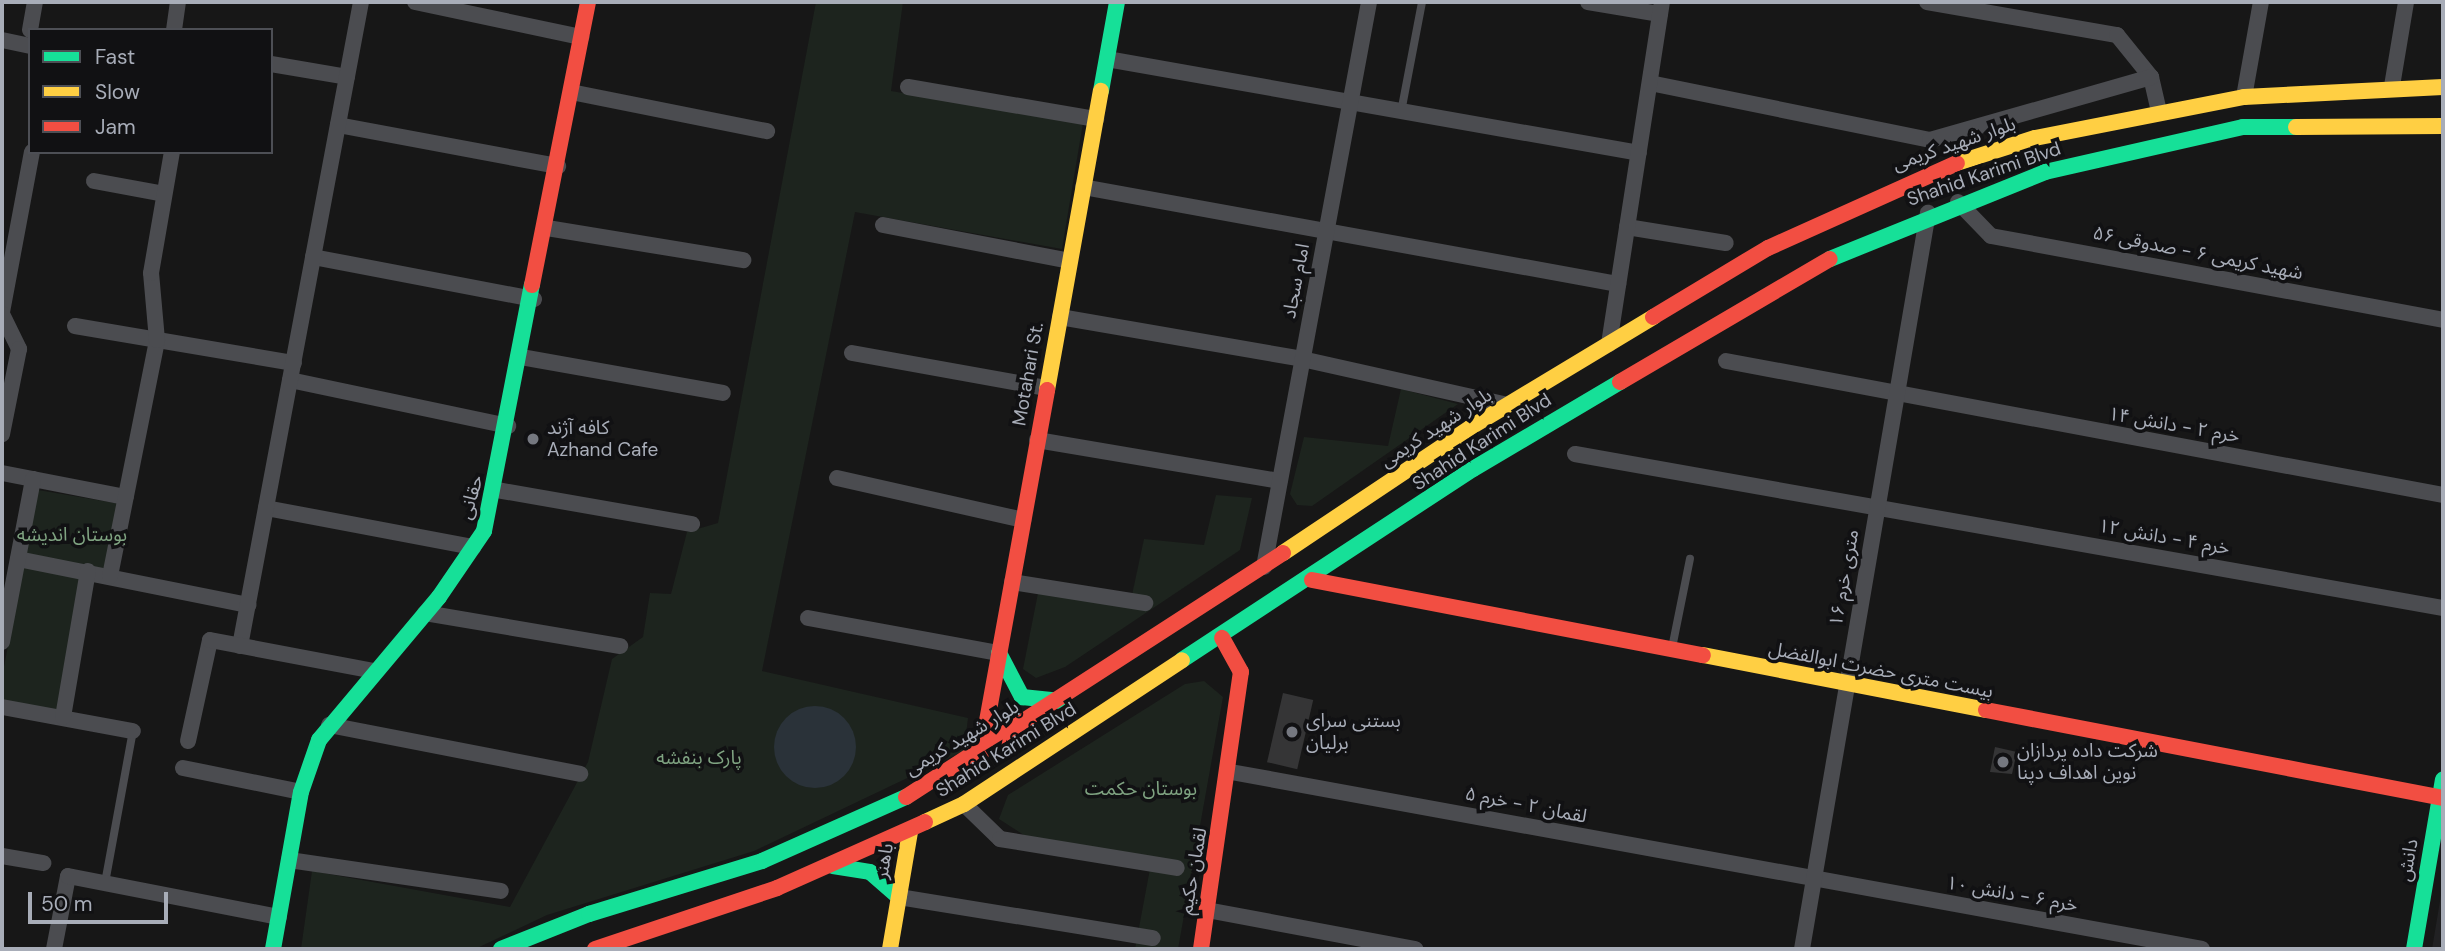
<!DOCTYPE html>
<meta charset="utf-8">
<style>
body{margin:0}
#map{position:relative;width:2445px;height:951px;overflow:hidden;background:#171717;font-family:"DM Sans","Noto Sans Arabic",sans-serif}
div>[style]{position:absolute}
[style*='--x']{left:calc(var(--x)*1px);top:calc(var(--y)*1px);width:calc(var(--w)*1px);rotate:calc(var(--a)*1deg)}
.built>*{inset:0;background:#212123}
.green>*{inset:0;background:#1d241e}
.water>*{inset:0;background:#2a3239}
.round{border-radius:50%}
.building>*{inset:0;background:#353536;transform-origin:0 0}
.lane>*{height:8px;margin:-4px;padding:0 4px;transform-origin:4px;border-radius:4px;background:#4b4c50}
.street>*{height:16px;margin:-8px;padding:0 8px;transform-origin:8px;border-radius:8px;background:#4b4c50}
.fast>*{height:16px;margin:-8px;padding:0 8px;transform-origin:8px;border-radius:8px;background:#16e098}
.slow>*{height:16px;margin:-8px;padding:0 8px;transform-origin:8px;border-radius:8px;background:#ffcf43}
.jam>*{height:16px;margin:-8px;padding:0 8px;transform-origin:8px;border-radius:8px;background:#f24e42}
.dots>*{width:19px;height:19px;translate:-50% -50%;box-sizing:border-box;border:4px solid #111113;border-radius:50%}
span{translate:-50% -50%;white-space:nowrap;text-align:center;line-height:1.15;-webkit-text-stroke:7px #111113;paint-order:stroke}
.street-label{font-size:19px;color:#a8adb8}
.poi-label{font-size:19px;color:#a8adb8}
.left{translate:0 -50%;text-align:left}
.park-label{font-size:19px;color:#7fa381}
.frame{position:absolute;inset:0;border:4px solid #a8adb8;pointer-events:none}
.legend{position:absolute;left:28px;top:28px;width:245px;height:126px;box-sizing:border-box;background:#111113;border:2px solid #4d4f55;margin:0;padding:9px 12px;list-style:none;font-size:21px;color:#a8adb8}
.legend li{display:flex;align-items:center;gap:14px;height:35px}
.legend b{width:35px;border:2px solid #4d4f55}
.scale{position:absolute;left:28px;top:892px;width:140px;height:32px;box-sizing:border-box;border:4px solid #a8adb8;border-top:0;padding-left:9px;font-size:21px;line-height:24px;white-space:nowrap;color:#a8adb8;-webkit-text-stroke:5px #111113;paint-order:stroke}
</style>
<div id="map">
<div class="built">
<div style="clip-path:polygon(2443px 883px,2443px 949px,2432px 949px)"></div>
</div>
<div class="green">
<div style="clip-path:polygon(816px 2px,903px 2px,891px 91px,1083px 123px,1062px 249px,855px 212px,762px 671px,968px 718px,964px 751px,754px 851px,547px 915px,475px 949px,301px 949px,312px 871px,510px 907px,588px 762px,612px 659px,643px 637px,650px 593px,671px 594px,687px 532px,718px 523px)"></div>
<div style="clip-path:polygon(1401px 389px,1458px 404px,1312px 506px,1297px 505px,1290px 494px,1304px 437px,1388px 446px)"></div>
<div style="clip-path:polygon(38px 490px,121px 504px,106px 578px,84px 573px,60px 714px,2px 708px,2px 677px)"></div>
<div style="clip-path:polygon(1216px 495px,1252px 498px,1240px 550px,1065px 667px,1036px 678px,1023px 669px,1040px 583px,1132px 595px,1144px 539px,1204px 545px)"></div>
<div style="clip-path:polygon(1204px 681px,1223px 697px,1178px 949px,1135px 949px,1152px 858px,1027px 837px,999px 819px,1008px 795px,1185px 684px)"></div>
</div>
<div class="water">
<div class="round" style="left:774px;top:706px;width:82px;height:82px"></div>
</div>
<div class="building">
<div style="left:1283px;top:693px;width:31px;height:71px;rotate:13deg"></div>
<div style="clip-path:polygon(1995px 747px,2017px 752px,2012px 774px,1990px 772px)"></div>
</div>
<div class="lane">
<div style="--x:1402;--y:107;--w:107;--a:-79.2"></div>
<div style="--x:1672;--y:648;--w:91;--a:-78.6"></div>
<div style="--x:105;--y:883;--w:155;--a:-79.6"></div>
</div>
<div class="street">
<div style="--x:415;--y:2;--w:170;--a:11.9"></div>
<div style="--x:1588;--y:2;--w:73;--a:9.5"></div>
<div style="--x:1927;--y:2;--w:193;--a:9.9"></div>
<div style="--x:2117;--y:35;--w:54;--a:51"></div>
<div style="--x:2151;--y:77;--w:35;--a:77"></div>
<div style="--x:30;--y:30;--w:28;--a:-80"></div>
<div style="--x:174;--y:30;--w:28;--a:-82"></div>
<div style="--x:2;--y:40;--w:29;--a:12"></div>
<div style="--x:1107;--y:59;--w:540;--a:10.02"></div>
<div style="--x:271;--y:64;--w:77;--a:9.7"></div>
<div style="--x:1650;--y:83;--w:286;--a:11.5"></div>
<div style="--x:1930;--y:140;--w:230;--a:-15.9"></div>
<div style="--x:2392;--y:86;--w:85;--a:-80.5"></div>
<div style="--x:908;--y:87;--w:191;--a:9.7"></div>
<div style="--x:571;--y:92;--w:200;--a:11.3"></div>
<div style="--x:2244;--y:97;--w:97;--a:-79.9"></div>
<div style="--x:338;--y:125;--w:224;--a:10.6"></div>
<div style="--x:94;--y:181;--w:71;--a:10.5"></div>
<div style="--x:1083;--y:187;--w:544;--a:10.28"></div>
<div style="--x:1958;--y:202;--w:47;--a:45.9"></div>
<div style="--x:1991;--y:236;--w:460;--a:10.5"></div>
<div style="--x:883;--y:225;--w:190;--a:10.9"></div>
<div style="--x:1627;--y:227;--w:100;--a:9.2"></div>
<div style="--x:547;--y:228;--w:199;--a:9.3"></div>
<div style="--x:313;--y:257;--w:225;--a:10.8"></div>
<div style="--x:2;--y:312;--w:163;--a:-79.4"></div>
<div style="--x:2;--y:314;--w:39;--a:64"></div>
<div style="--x:19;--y:349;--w:87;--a:101.3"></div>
<div style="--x:1060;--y:317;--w:246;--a:9.8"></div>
<div style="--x:1302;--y:359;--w:211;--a:12.6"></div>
<div style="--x:75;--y:326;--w:222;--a:9.6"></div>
<div style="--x:1609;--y:344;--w:346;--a:-81.2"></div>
<div style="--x:852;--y:353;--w:198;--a:10.2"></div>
<div style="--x:521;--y:357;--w:205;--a:10.1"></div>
<div style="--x:1726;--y:361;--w:729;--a:10.59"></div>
<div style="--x:290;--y:380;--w:223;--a:11.9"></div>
<div style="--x:1037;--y:440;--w:246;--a:9.6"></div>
<div style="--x:1575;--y:454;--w:882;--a:10.06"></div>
<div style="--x:2;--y:473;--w:126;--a:11"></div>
<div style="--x:837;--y:478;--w:191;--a:12.7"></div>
<div style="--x:497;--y:490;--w:198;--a:9.9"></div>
<div style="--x:266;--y:508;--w:211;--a:10.7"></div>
<div style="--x:18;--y:559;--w:235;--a:11.3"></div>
<div style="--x:1264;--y:567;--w:575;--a:-79.47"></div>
<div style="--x:110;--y:576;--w:241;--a:-78.7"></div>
<div style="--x:157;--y:340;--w:67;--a:-95.1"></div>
<div style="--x:151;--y:273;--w:123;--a:-80.2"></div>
<div style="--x:1012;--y:582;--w:135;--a:9"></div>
<div style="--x:425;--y:613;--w:198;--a:9.6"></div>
<div style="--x:808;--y:618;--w:194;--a:10.4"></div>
<div style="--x:2;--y:642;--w:166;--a:-79.2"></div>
<div style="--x:240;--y:646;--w:655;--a:-79.36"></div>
<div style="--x:2;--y:707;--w:133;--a:10.4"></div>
<div style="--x:63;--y:717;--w:148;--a:-80.3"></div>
<div style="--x:329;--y:725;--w:256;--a:11"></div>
<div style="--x:188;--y:741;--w:103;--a:-77.7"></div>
<div style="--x:210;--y:640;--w:167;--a:10.7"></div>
<div style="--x:183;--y:768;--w:120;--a:11.5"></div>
<div style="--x:1231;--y:772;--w:987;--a:10.33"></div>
<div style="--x:964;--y:804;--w:50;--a:44.2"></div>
<div style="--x:1000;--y:839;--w:179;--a:9.3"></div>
<div style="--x:2;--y:856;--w:42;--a:9.7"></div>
<div style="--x:289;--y:860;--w:214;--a:8.3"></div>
<div style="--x:899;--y:897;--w:257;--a:9.2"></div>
<div style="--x:1207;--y:910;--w:212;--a:10.6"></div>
<div style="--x:54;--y:949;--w:74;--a:-79.1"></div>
<div style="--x:68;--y:876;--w:215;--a:11"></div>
<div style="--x:1802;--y:949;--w:747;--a:-80.29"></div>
</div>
<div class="fast">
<div style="--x:1101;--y:91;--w:90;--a:-79.8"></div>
<div style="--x:1830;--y:259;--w:232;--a:-22"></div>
<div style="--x:2045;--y:172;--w:203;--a:-12.8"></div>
<div style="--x:2243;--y:127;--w:53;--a:0"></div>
<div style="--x:999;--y:653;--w:50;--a:62.4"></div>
<div style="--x:1022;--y:697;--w:39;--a:6"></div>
<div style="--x:1182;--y:660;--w:348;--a:-33.3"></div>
<div style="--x:1473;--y:469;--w:171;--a:-30.6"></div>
<div style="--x:833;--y:866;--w:37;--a:9"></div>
<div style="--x:870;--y:872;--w:38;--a:41"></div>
<div style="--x:273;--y:949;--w:159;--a:-79.9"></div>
<div style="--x:301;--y:792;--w:55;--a:-70.9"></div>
<div style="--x:319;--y:740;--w:187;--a:-50"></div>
<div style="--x:439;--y:597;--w:80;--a:-55.7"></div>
<div style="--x:484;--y:531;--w:251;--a:-79"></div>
<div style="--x:501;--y:949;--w:95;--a:-21.7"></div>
<div style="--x:589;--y:914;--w:181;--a:-17"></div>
<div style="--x:762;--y:861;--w:158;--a:-24"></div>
<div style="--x:2414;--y:949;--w:172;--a:-80.3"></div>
</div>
<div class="slow">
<div style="--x:2296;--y:127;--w:147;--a:-0.4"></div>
<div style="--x:1957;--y:163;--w:82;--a:-17.8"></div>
<div style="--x:2035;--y:138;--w:213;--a:-11.1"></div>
<div style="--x:2244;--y:97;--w:199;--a:-2.9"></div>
<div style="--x:1047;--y:390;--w:304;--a:-79.8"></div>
<div style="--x:1283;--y:553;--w:226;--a:-33.8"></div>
<div style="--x:1471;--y:427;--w:213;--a:-31.1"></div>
<div style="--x:1703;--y:655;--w:288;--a:11"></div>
<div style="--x:925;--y:822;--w:43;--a:-24.8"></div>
<div style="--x:964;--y:804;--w:261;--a:-33.4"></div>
<div style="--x:890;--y:949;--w:119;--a:-80.3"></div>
</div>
<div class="jam">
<div style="--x:532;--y:285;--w:288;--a:-78.8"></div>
<div style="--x:1653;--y:317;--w:134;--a:-31"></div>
<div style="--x:1768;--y:248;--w:207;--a:-24.2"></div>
<div style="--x:1620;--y:382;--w:243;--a:-30.4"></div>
<div style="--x:1312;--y:580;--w:398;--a:10.9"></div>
<div style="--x:1986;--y:710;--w:465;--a:10.9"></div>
<div style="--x:981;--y:754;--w:370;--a:-79.7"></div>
<div style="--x:906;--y:797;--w:449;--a:-32.9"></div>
<div style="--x:595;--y:949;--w:192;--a:-18.5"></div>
<div style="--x:777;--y:888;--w:162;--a:-24"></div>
<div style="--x:1201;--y:949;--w:280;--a:-81.8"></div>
<div style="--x:1241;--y:672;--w:39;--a:-119"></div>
</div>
<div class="dots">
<div style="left:533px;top:439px;background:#757880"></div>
<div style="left:1292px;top:732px;background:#757880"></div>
<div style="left:2003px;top:762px;background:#757880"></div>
</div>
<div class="street-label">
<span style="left:1954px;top:144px;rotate:-19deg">بلوار شهید کریمی</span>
<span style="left:1984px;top:174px;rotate:-19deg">Shahid Karimi Blvd</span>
<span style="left:2198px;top:253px;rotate:11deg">شهید کریمی ۶ - صدوقی ۵۶</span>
<span style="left:1296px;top:281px;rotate:-79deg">امام سجاد</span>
<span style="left:1028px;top:374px;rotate:-80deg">Motahari St.</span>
<span style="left:2174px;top:425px;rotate:10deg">خرم ۲ - دانش ۱۴</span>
<span style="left:1436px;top:428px;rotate:-33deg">بلوار شهید کریمی</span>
<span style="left:1482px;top:442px;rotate:-33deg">Shahid Karimi Blvd</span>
<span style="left:471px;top:497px;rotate:-74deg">حقانی</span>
<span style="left:2164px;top:537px;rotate:10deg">خرم ۴ - دانش ۱۲</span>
<span style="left:1844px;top:578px;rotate:-80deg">۱۶ متری خرم</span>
<span style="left:1881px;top:670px;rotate:11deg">بیست متری حضرت ابوالفضل</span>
<span style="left:962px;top:738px;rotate:-31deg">بلوار شهید کریمی</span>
<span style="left:1006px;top:750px;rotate:-32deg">Shahid Karimi Blvd</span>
<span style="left:1526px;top:805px;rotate:11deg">لقمان ۲ - خرم ۵</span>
<span style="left:2408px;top:860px;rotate:-80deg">دانش</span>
<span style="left:884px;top:861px;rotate:-80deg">باهنر</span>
<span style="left:1193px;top:871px;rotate:-80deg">لقمان حکیم</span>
<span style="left:2012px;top:894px;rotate:10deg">خرم ۶ - دانش ۱۰</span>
</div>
<div class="poi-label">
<span class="left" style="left:547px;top:439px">کافه آژند<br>Azhand Cafe</span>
<span class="left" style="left:1306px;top:732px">بستنی سرای<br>برلیان</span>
<span class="left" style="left:2017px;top:762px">شرکت داده پردازان<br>نوین اهداف دپنا</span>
</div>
<div class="park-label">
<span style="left:72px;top:535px">بوستان اندیشه</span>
<span style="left:699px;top:758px">پارک بنفشه</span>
<span style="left:1141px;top:789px">بوستان حکمت</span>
</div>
<div class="frame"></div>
<ul class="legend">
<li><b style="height:9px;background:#16e098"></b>Fast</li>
<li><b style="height:9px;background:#ffcf43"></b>Slow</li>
<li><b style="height:9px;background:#f24e42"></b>Jam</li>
</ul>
<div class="scale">50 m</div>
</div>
